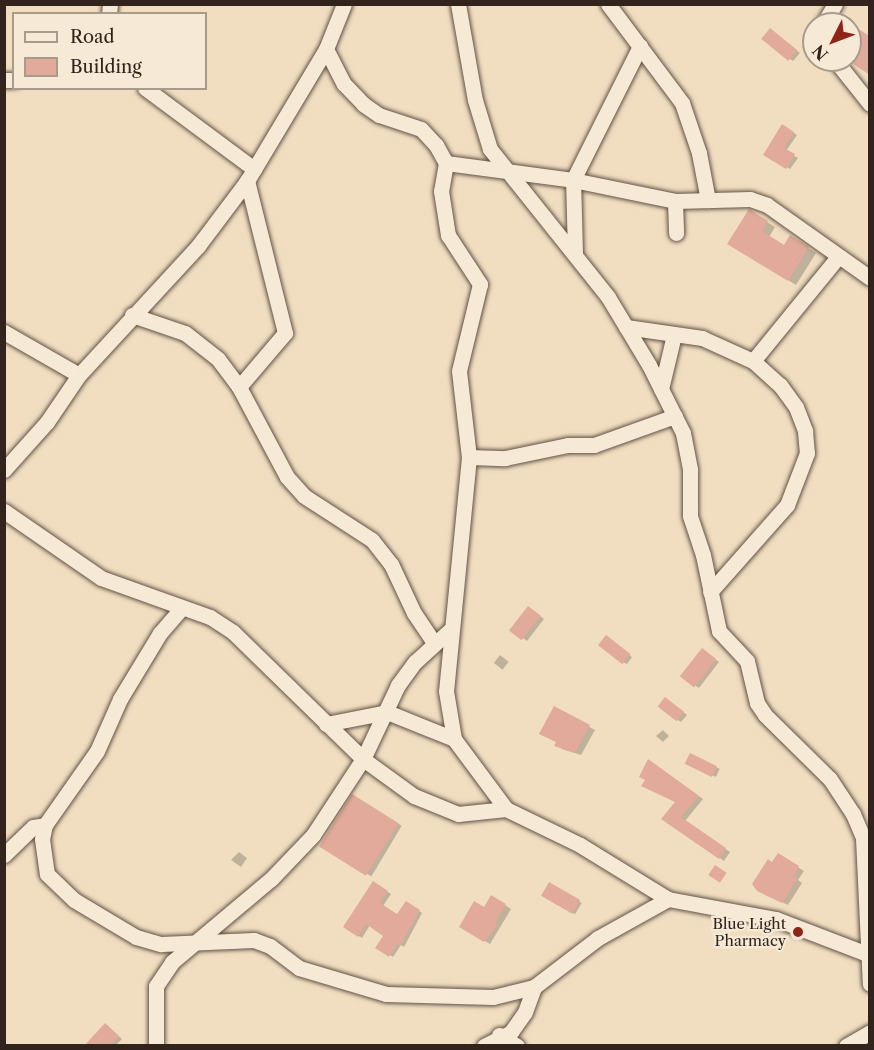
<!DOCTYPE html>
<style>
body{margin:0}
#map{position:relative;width:874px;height:1050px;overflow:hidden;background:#f1dec1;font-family:"Libre Caslon Text",serif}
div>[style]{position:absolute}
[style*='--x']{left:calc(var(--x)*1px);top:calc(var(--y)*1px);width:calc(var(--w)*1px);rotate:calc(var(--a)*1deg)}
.shadow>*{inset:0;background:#0003;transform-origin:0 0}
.building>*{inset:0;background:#e1aa9a;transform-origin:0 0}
.roads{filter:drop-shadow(0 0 2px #625245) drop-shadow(0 0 2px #625245)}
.minor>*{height:15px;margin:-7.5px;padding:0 7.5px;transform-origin:7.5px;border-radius:7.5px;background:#f6ead7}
.dots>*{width:16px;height:16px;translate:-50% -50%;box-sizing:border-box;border:3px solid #f6ead7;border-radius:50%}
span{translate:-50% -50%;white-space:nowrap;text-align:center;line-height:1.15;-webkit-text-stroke:4.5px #f6ead7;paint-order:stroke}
.poi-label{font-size:15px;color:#32241c}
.right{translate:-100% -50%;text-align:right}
.frame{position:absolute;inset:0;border:6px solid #32241c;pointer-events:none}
.legend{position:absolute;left:12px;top:12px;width:195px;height:78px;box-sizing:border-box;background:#f6ead7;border:2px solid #a89b8c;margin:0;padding:8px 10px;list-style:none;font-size:18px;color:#32241c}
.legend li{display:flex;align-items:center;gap:12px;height:30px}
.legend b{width:30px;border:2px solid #a89b8c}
.north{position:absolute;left:802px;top:12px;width:60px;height:60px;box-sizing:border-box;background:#f6ead7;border:2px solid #a89b8c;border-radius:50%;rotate:228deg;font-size:16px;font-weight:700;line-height:24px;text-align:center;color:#32241c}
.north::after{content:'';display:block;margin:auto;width:21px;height:27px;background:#8f2418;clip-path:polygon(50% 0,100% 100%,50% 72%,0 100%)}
</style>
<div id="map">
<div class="shadow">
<div style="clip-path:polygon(852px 27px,870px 38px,870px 72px,850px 58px)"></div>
<div style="clip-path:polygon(773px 32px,800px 53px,793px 61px,790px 59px)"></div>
<div style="clip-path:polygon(783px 126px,797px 135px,786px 151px,798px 158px,790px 169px,765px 154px)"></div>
<div style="clip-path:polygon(749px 211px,775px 227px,769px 237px,785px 247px,791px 237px,816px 253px,796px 285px,729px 243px)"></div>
<div style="clip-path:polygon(532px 610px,544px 619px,527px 641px,512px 630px)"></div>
<div style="clip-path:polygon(609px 639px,632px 657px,627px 664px,623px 662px)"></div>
<div style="clip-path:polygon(706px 652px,719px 662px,699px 688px,683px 677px)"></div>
<div style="left:500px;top:655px;width:11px;height:10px;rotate:38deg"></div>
<div style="clip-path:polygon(669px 701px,687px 715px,681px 722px,678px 720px)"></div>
<div style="clip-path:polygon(554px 708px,595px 730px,581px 755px,562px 749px)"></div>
<div style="clip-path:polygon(663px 730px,669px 736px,663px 742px,656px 736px)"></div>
<div style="left:691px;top:755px;width:32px;height:9px;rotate:26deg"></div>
<div style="clip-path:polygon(653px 763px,703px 799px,685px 821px,730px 852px,724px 861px,664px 819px,677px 802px)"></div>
<div style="left:352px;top:796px;width:58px;height:59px;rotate:31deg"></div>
<div style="clip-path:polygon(239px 852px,247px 858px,241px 867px,231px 860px)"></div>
<div style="clip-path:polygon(779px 855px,804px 871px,798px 880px,802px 883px,788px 905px,765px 894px)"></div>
<div style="clip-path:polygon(374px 883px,391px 894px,383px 906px,398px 916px,406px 903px,422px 913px,404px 947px,401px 945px,393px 957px,377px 947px,385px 935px,370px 925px,362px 938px,345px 927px)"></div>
<div style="left:550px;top:884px;width:37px;height:13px;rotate:31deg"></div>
<div style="clip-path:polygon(492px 897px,511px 909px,490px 944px,461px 927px,485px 909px)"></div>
<div style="clip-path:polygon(106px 1025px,122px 1039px,115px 1046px,109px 1046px)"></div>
</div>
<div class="building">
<div style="clip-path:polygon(850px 24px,868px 35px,870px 75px,850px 62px)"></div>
<div style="left:770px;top:28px;width:35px;height:14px;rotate:39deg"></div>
<div style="clip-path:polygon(782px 124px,794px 132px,784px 148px,795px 154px,786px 169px,763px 155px)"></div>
<div style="clip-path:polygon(749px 209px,768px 221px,762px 231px,784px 245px,790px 235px,809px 247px,788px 281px,727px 244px)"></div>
<div style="left:528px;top:606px;width:16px;height:31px;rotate:38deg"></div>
<div style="left:606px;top:635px;width:31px;height:13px;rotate:38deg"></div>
<div style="left:702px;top:648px;width:18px;height:36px;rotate:38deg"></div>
<div style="left:665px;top:697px;width:24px;height:12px;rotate:38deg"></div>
<div style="clip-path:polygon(554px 706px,590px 725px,575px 753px,554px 746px,556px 742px,539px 734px)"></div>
<div style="left:690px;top:753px;width:30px;height:12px;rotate:26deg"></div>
<div style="clip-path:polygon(648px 759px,699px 796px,681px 817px,726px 848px,719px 859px,661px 819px,675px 802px,641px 786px,645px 780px,639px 777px)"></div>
<div style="left:352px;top:794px;width:55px;height:62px;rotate:32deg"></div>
<div style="clip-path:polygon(778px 853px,799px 866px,794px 876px,798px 878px,782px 903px,757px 891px,752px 884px,768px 859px,772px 862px)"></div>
<div style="left:715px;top:865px;width:14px;height:12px;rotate:34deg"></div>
<div style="clip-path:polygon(373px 881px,388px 891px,380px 903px,397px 914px,406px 901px,420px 910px,400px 946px,397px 944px,389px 957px,375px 948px,383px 936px,366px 924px,358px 937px,343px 927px)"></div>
<div style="left:549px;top:882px;width:36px;height:16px;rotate:30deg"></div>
<div style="clip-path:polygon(491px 895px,506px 904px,495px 923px,498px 925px,484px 942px,459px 927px,474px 901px,484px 907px)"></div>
<div style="clip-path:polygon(105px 1023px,119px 1036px,110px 1046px,84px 1046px)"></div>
</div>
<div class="roads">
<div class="minor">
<div style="--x:458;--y:4;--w:97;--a:80"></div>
<div style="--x:475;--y:100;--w:51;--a:73"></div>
<div style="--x:490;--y:149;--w:189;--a:51.4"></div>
<div style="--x:608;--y:297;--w:79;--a:58.9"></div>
<div style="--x:649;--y:365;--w:76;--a:63.4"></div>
<div style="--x:683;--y:433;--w:38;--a:79"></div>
<div style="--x:690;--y:470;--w:46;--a:90"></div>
<div style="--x:690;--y:516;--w:41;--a:71.6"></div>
<div style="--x:703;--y:555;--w:78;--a:78.1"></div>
<div style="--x:719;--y:631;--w:41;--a:47"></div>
<div style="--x:747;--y:661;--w:43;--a:76.6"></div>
<div style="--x:757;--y:703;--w:14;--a:56"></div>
<div style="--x:765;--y:715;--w:91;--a:44.6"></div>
<div style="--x:830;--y:779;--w:42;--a:56.7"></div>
<div style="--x:853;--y:814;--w:26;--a:67"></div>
<div style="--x:863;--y:838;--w:146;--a:87.3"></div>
<div style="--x:608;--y:4;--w:124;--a:53.2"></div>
<div style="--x:682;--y:103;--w:53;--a:71.2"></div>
<div style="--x:699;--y:153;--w:48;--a:79.2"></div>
<div style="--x:109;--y:14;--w:10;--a:-84"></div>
<div style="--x:823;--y:24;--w:23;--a:-59"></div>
<div style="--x:326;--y:49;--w:39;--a:63"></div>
<div style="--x:344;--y:84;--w:28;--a:46"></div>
<div style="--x:363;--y:104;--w:19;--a:35"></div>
<div style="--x:379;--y:115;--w:44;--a:18.4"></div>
<div style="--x:421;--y:129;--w:22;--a:47"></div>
<div style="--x:436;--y:145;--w:21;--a:61"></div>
<div style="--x:446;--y:163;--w:28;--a:100"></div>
<div style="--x:441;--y:191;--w:45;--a:81"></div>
<div style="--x:448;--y:235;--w:59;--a:56.9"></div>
<div style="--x:480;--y:284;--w:89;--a:103.6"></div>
<div style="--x:459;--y:371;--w:87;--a:83.4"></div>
<div style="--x:469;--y:457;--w:235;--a:95.6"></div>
<div style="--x:446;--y:691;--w:49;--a:80.5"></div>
<div style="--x:454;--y:739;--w:87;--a:53.4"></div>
<div style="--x:506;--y:809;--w:82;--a:25.9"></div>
<div style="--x:580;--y:845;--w:103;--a:31.5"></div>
<div style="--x:668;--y:899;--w:110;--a:10.5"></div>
<div style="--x:776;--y:919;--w:97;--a:21"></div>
<div style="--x:835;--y:60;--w:56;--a:51.5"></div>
<div style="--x:4;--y:80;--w:10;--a:0"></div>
<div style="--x:145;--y:88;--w:136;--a:36.6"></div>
<div style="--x:446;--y:163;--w:128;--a:7.6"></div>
<div style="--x:573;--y:180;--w:104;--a:11.6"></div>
<div style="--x:675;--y:201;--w:75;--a:-1.5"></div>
<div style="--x:750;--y:199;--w:18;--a:19"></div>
<div style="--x:767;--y:205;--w:126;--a:35.3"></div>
<div style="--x:675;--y:201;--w:32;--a:88"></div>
<div style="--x:575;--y:254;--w:74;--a:-91.5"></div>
<div style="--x:573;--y:180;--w:150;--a:-63.4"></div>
<div style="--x:132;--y:315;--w:56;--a:18.8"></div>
<div style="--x:185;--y:333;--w:42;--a:38.2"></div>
<div style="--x:218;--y:359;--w:35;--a:53"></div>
<div style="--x:239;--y:387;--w:102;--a:61.9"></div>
<div style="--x:287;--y:477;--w:25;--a:48"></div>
<div style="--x:304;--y:496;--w:81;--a:32.9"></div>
<div style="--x:372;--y:540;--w:31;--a:52"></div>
<div style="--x:391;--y:564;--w:54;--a:64.9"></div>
<div style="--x:414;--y:613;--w:36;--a:56"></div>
<div style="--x:626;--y:327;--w:77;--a:8.2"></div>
<div style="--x:702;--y:338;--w:56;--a:24.3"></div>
<div style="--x:753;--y:361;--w:36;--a:42"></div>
<div style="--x:780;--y:385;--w:27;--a:54"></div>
<div style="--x:796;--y:407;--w:26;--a:69"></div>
<div style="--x:805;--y:431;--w:22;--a:85"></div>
<div style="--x:807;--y:453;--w:56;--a:111"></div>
<div style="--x:787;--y:505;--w:116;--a:131.5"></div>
<div style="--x:4;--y:332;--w:86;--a:29.8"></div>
<div style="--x:753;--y:361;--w:133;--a:-50.8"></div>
<div style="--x:239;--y:387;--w:71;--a:-49.6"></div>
<div style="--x:285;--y:333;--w:157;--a:-104"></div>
<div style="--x:661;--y:389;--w:56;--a:-76.5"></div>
<div style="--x:469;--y:457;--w:36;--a:2"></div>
<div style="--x:505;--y:458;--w:64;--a:-11.7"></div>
<div style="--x:568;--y:445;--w:26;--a:0"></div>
<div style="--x:594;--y:445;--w:86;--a:-19.7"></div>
<div style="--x:4;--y:470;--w:64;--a:-48.1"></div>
<div style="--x:47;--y:422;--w:57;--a:-55.8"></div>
<div style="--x:79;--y:375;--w:176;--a:-47.3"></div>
<div style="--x:198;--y:246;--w:81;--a:-53"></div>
<div style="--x:247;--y:181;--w:154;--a:-59.1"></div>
<div style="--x:326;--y:49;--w:48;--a:-68.2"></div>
<div style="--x:4;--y:511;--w:118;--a:34.6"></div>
<div style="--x:101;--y:578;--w:116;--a:19.7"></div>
<div style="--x:210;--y:617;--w:27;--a:33"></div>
<div style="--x:233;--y:632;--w:182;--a:44.3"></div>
<div style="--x:363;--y:759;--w:63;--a:36"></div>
<div style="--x:414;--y:796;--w:48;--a:22.2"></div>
<div style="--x:458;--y:814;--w:48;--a:-5.9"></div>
<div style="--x:326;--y:724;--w:62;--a:-11.1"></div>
<div style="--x:387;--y:712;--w:72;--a:21.9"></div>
<div style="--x:45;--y:825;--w:14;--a:102"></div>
<div style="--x:42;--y:839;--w:35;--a:82"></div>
<div style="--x:47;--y:874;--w:37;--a:44"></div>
<div style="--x:74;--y:900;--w:72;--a:30.8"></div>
<div style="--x:136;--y:937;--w:26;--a:16"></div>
<div style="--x:161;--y:944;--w:93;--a:-2.5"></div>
<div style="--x:254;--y:940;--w:17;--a:21"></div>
<div style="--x:270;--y:946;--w:36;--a:37"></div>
<div style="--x:299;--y:968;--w:91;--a:16.6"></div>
<div style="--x:386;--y:994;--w:107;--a:1.6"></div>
<div style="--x:493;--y:997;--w:42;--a:-13.7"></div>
<div style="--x:4;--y:855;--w:40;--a:-44"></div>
<div style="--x:33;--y:827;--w:12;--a:-9"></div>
<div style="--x:45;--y:825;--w:90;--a:-54.9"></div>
<div style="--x:97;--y:751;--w:57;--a:-66.1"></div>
<div style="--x:120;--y:699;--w:77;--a:-58.8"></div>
<div style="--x:160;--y:633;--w:32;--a:-49"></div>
<div style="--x:499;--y:1035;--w:21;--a:31"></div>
<div style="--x:156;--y:1046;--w:60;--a:-90"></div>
<div style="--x:156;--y:986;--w:29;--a:-56"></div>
<div style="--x:172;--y:962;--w:129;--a:-40"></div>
<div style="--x:271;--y:879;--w:61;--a:-46.3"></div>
<div style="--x:313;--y:835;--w:91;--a:-56.7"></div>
<div style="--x:363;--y:759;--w:82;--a:-64.7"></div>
<div style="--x:398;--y:685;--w:29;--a:-54"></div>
<div style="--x:415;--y:662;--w:47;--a:-42.4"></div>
<div style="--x:484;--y:1046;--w:30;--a:-27"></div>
<div style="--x:511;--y:1032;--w:24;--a:-55"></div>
<div style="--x:525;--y:1012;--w:27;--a:-70"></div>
<div style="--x:534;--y:987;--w:81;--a:-37.4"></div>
<div style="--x:598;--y:938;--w:80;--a:-29.1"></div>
<div style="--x:846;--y:1046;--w:28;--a:-30"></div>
</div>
</div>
<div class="dots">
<div style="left:798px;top:932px;background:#8f2418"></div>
</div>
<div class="poi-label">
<span class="right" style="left:786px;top:932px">Blue Light<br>Pharmacy</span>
</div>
<div class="frame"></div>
<ul class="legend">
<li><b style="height:8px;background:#f6ead7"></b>Road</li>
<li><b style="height:16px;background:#e1aa9a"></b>Building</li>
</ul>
<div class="north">N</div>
</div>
